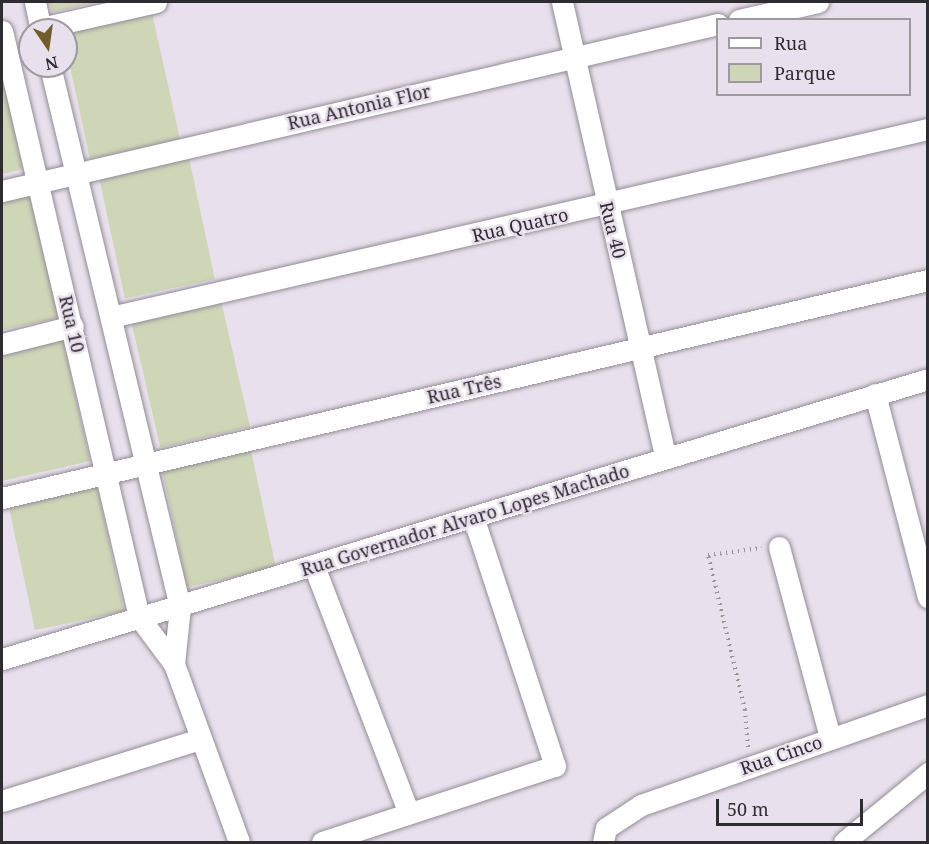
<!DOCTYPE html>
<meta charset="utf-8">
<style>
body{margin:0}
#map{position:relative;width:929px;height:844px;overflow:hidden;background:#e8e0ec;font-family:"Noto Serif",serif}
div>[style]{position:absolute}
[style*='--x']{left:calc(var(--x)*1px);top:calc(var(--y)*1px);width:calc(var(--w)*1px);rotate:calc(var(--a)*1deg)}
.green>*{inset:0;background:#cfd5b7;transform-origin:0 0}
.path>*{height:4px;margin-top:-2px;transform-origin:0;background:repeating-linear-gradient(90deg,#98929b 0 1.5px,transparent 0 6px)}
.roads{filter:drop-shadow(0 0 2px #938c97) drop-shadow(0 0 2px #938c97)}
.minor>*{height:21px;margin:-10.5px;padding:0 10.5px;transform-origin:10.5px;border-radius:10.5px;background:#fff}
span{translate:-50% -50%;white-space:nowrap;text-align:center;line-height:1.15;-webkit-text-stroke:5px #e8e0ec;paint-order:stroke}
.street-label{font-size:18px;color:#2f2c31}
.frame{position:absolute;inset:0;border:3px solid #2f2c31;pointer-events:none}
.legend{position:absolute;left:716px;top:18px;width:195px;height:78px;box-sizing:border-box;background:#e8e0ec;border:2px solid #9e98a1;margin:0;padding:8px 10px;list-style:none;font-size:18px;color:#2f2c31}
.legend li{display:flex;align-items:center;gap:12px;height:30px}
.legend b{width:30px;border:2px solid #9e98a1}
.north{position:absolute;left:18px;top:18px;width:60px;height:60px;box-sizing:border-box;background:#e8e0ec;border:2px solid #9e98a1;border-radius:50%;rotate:167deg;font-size:16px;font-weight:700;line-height:24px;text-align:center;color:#2f2c31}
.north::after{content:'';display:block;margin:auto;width:21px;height:27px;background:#715d2c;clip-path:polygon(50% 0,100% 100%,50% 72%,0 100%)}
.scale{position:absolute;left:716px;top:799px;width:147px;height:27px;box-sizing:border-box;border:3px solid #2f2c31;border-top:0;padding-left:8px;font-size:18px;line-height:21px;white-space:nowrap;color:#2f2c31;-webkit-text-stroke:4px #e8e0ec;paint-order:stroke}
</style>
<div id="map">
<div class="green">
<div style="clip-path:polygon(49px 2px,99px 2px,52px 12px)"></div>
<div style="clip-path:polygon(152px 13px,180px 139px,90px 159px,66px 48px,66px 32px)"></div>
<div style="clip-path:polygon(2px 70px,23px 169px,2px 174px)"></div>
<div style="left:188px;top:153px;width:129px;height:92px;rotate:78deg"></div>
<div style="clip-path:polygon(36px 190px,64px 317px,2px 330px,2px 198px)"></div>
<div style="left:221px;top:301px;width:129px;height:92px;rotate:77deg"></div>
<div style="clip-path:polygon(62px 335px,90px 461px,2px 481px,2px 348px)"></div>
<div style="left:249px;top:441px;width:130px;height:91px;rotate:78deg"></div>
<div style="left:97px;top:484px;width:130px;height:91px;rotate:78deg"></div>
</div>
<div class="path">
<div style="--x:748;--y:747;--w:37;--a:-95"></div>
<div style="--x:745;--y:710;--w:159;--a:-103.4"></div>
<div style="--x:708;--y:555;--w:54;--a:-7.4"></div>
</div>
<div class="roads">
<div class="minor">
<div style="--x:35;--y:2;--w:29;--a:78"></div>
<div style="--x:562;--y:2;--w:468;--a:77.2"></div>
<div style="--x:739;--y:20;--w:81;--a:-12.8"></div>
<div style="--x:41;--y:28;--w:118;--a:-12.7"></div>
<div style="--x:2;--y:31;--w:602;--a:76.84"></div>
<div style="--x:139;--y:617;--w:59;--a:53.3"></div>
<div style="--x:174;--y:664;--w:189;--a:69.9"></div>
<div style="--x:50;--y:66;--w:556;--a:76.49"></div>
<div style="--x:180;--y:607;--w:57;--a:96"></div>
<div style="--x:2;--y:191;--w:735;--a:-13.13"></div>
<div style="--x:111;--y:317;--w:838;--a:-12.96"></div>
<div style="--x:2;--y:344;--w:73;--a:-14.2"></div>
<div style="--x:875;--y:394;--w:210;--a:75.4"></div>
<div style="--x:2;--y:498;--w:951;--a:-13.25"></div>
<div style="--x:779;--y:547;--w:198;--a:75"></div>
<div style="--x:314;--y:566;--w:265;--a:69"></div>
<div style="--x:2;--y:659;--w:967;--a:-16.82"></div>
<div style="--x:2;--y:801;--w:207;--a:-17.4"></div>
<div style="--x:322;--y:842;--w:245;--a:-18.1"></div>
<div style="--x:555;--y:766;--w:262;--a:-108.2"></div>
<div style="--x:603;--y:842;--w:14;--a:-78"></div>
<div style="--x:606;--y:828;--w:42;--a:-33.3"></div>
<div style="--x:641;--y:805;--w:304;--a:-19.2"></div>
<div style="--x:844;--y:842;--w:109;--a:-39.4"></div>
</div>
</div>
<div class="street-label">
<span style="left:359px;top:107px;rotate:-13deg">Rua Antonia Flor</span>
<span style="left:520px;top:225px;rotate:-13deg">Rua Quatro</span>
<span style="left:613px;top:230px;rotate:76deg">Rua 40</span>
<span style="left:72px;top:324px;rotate:77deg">Rua 10</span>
<span style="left:464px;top:389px;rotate:-13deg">Rua Três</span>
<span style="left:465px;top:520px;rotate:-17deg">Rua Governador Alvaro Lopes Machado</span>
<span style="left:781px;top:755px;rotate:-19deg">Rua Cinco</span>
</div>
<div class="frame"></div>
<ul class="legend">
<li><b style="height:8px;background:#fff"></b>Rua</li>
<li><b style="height:16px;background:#cfd5b7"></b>Parque</li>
</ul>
<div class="north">N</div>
<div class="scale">50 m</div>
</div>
